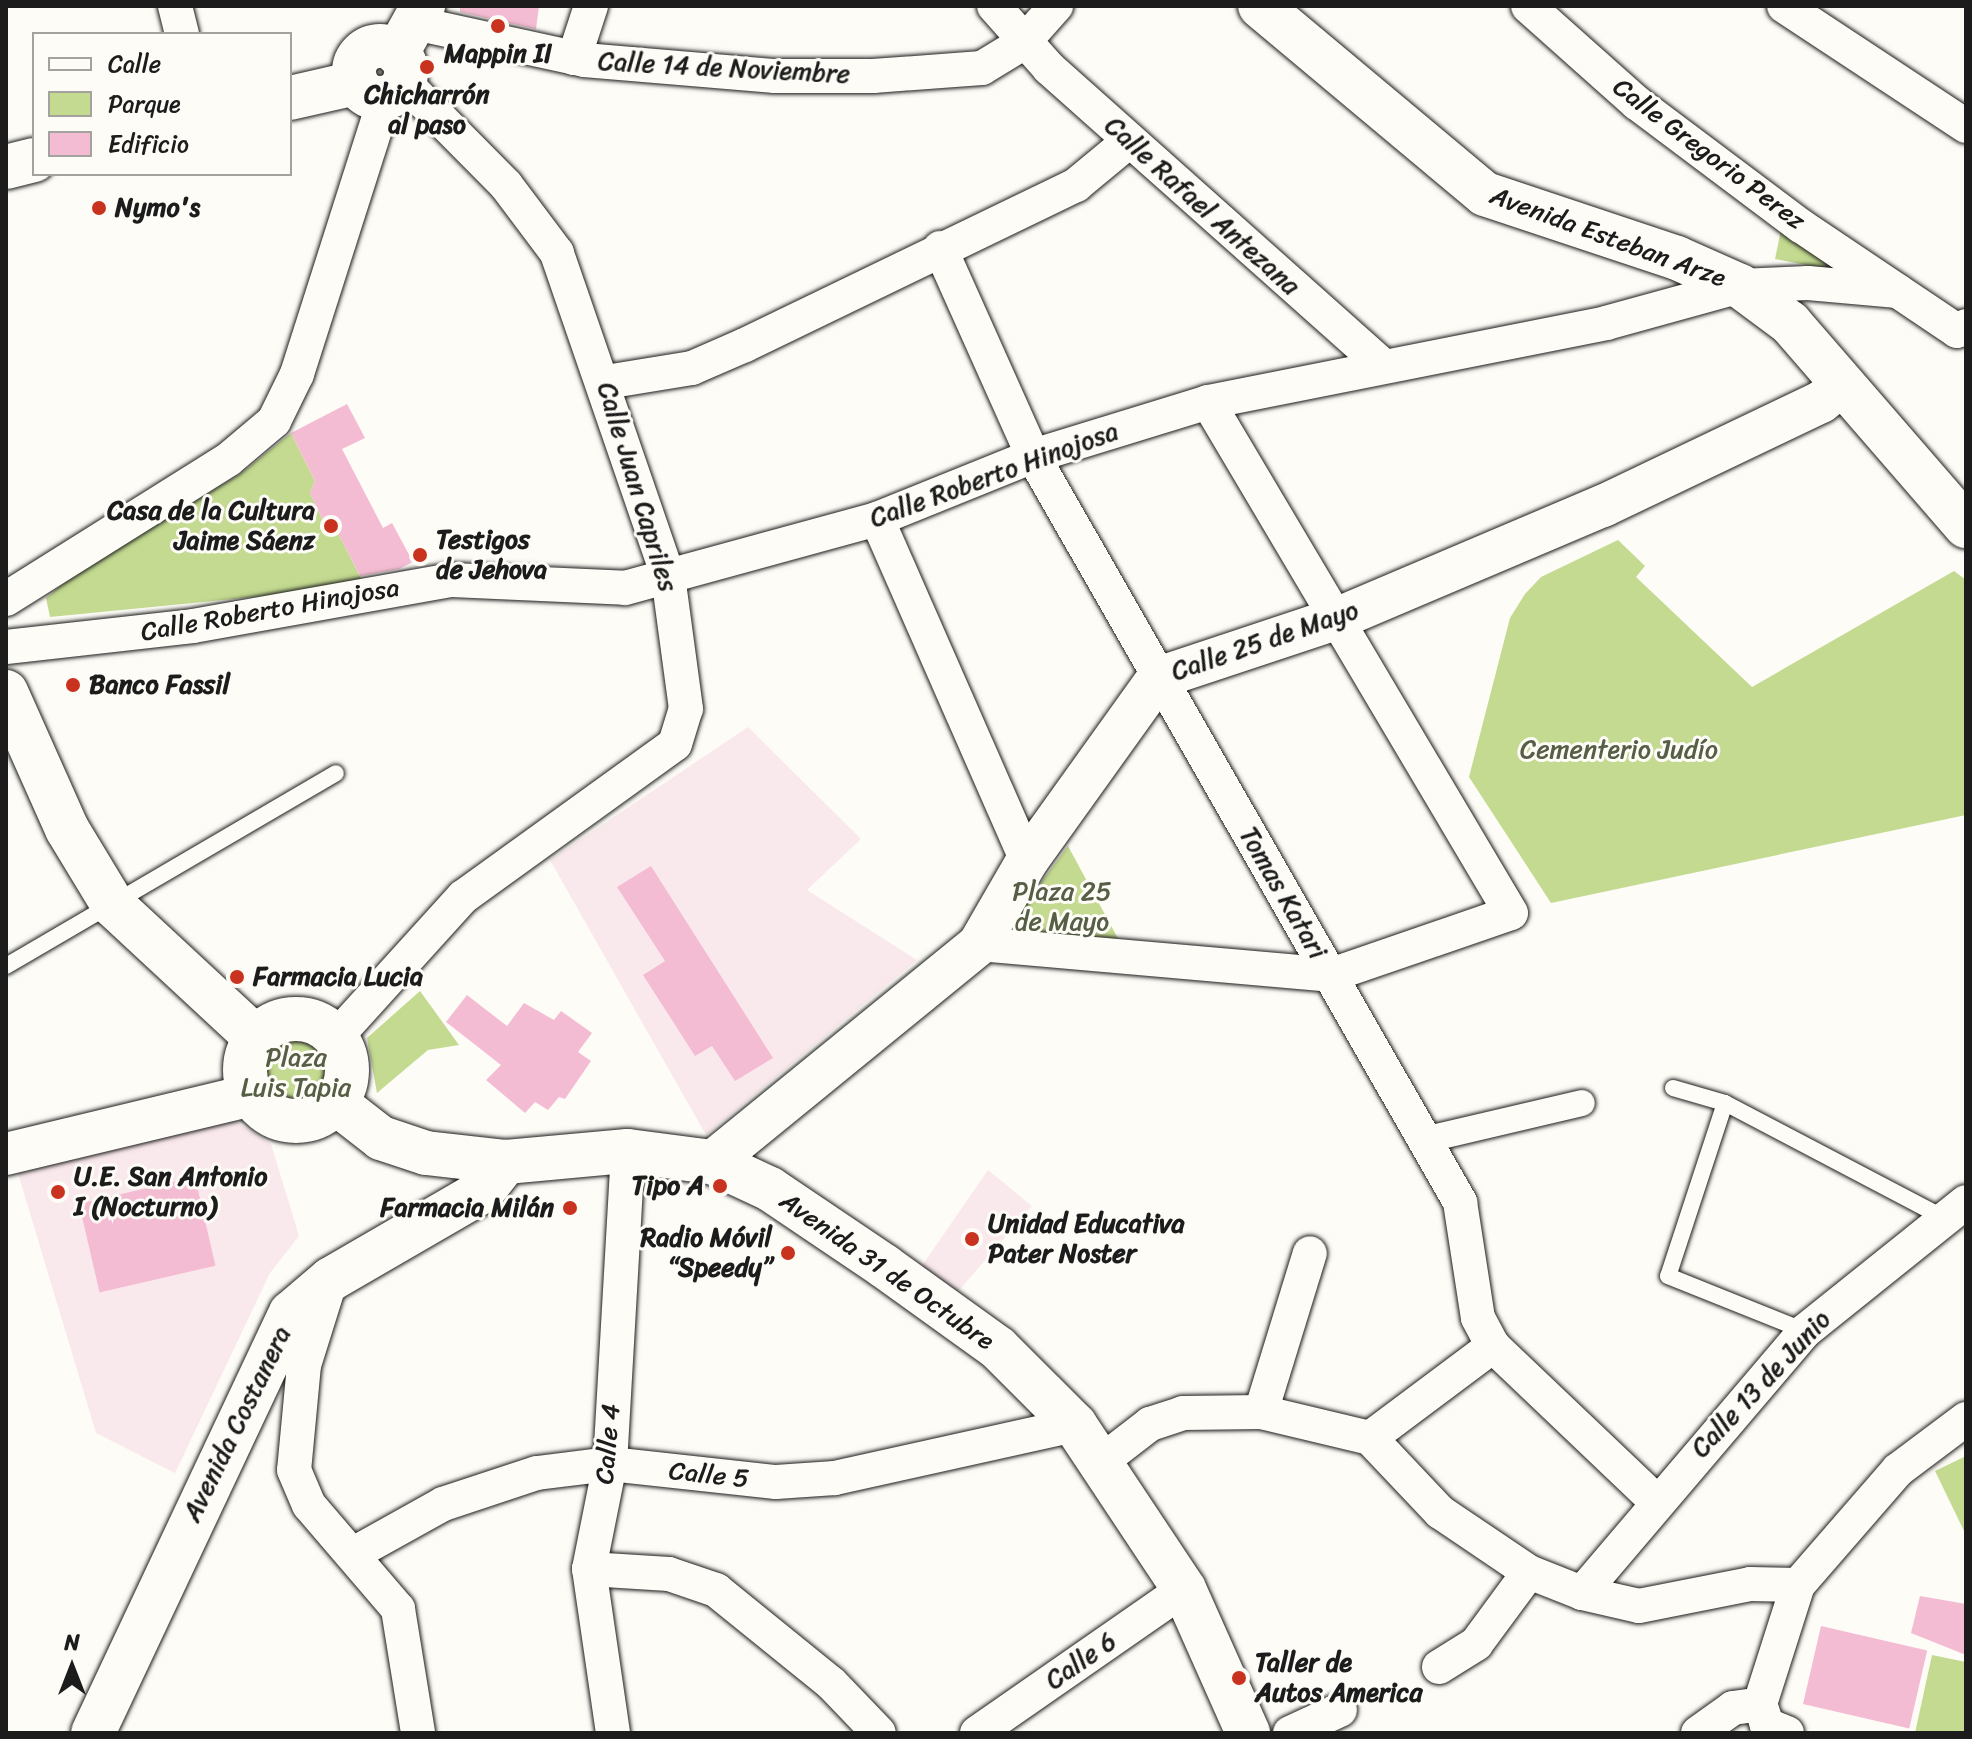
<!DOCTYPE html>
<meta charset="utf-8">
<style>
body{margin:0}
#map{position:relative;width:1972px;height:1739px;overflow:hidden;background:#fdfcf7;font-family:Sriracha,sans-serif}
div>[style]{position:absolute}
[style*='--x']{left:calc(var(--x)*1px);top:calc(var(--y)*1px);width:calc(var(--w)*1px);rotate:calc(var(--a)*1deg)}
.built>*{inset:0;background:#fae9ec}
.green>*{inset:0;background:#c3da90}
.round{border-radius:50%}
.building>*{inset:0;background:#f4bcd2;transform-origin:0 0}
.roads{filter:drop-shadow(0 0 2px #1c1c1c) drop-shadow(0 0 2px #1c1c1c)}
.service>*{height:16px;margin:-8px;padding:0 8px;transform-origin:8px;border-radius:8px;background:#fdfcf7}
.pedestrian>*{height:26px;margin:-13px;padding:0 13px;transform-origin:13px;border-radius:13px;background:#fdfcf7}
.minor>*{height:34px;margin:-17px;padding:0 17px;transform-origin:17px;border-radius:17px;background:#fdfcf7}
.tertiary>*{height:42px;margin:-21px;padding:0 21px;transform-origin:21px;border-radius:21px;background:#fdfcf7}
.secondary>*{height:44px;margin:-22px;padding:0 22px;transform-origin:22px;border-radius:22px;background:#fdfcf7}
.secondary>.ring{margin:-22px;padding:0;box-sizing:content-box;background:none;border:44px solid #fdfcf7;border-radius:50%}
.dots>*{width:22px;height:22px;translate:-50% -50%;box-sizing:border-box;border:4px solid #fdfcf7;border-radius:50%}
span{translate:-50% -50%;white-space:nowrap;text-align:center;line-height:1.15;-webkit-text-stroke:6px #fdfcf7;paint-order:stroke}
.poi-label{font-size:26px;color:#1c1c1c;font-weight:700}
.left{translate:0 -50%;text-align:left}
.right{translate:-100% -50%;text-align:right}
.street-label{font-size:26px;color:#1c1c1c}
.park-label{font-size:26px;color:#565e45}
.frame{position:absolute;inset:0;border:8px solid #1c1c1c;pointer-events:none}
.legend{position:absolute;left:32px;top:32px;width:260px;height:144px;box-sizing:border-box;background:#fdfcf7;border:2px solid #a3a29f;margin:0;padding:10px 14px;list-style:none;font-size:24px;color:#1c1c1c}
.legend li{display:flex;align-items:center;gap:16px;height:40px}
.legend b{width:40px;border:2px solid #a3a29f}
.north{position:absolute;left:32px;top:1627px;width:80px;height:80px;-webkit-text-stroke:6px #fdfcf7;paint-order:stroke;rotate:0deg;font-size:22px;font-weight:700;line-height:32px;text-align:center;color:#1c1c1c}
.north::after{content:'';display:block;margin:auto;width:28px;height:36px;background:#1c1c1c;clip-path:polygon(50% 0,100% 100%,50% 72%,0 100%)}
</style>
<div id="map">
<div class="built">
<div style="clip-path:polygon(748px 727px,861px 839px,807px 890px,917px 960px,706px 1135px,550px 860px)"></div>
<div style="clip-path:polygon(222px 1113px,271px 1144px,299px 1236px,270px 1273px,175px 1473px,96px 1433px,17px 1170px)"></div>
<div style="clip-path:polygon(988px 1170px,1032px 1206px,954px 1296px,917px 1273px)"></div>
</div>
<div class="green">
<div style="clip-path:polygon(1781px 230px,1848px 273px,1775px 259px)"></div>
<div style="clip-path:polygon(291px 433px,315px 481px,310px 493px,327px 529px,337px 531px,365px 586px,50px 617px,46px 598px,72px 576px,240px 474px)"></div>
<div style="clip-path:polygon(1618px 540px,1645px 566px,1636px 577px,1752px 687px,1954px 571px,1966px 580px,1966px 815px,1551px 903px,1469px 777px,1510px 618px,1525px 594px,1541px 577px)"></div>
<div style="clip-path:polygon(1068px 846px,1122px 946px,1029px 938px,1017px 915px)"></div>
<div style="clip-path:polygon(420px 991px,459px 1045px,428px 1050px,377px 1093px,367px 1038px)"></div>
<div class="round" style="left:265px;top:1041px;width:62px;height:62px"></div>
<div style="clip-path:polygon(1966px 1456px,1966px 1535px,1935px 1471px)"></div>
<div style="clip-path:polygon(1932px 1655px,1966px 1662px,1966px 1733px,1915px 1733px)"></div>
</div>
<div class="building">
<div style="clip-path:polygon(460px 6px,539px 6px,536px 29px,460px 12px)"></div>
<div style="clip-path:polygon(347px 404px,365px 438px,342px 449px,383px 528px,392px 523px,413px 562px,399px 569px,360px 576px,337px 531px,327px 529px,310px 493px,315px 481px,291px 433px)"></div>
<div style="clip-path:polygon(651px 866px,773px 1058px,735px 1081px,712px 1046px,695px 1056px,643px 975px,665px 961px,617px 887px)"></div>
<div style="clip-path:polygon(467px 995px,507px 1026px,524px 1003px,554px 1020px,561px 1011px,592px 1033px,578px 1052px,591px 1061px,565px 1099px,559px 1097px,548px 1110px,535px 1102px,525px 1113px,486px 1080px,501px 1065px,446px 1022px)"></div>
<div style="left:195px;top:1177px;width:91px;height:119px;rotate:77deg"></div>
<div style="clip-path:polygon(1920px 1596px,1966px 1604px,1966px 1655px,1911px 1633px)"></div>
<div style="left:1821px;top:1626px;width:109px;height:80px;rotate:13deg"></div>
</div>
<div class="roads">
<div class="service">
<div style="--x:6;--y:966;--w:382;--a:-30.3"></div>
<div style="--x:1673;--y:1088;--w:54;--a:16.1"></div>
<div style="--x:1725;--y:1103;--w:245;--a:27.7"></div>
<div style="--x:1725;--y:1103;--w:182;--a:108.2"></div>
<div style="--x:1668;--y:1276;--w:148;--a:21.9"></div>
</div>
<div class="pedestrian">
<div style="--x:1424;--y:1140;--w:162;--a:-13.2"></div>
</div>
<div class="minor">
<div style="--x:175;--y:6;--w:29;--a:76"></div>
<div style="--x:994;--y:6;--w:83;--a:48.4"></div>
<div style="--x:1049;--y:68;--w:448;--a:41.7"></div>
<div style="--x:1528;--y:6;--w:146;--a:41.7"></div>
<div style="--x:1637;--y:103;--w:205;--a:36.9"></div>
<div style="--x:1801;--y:226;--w:188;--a:33.9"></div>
<div style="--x:1957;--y:331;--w:10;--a:-29"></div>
<div style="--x:1784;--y:6;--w:218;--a:33.4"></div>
<div style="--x:419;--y:24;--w:169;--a:12.3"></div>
<div style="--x:584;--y:60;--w:192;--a:4.8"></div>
<div style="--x:775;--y:76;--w:98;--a:0"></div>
<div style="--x:873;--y:76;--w:109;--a:-4.2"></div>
<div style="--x:982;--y:68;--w:48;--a:-31.4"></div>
<div style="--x:1023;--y:43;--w:50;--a:-48.3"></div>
<div style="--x:574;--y:58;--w:55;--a:-71.9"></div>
<div style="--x:940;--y:248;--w:228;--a:65.9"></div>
<div style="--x:1033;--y:456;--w:860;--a:60.21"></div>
<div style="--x:1460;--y:1202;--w:117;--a:81.2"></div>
<div style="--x:1478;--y:1318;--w:32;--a:62"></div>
<div style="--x:1493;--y:1346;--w:225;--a:43.6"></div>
<div style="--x:606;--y:382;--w:87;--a:-9.2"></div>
<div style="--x:692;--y:368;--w:58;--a:-23.5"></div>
<div style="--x:745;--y:345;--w:368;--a:-25.8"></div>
<div style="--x:1076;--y:185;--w:67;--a:-39.6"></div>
<div style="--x:877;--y:519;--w:373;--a:66.3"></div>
<div style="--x:6;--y:599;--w:263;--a:-32.1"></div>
<div style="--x:229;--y:459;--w:59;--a:-40.2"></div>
<div style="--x:274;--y:421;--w:52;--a:-63.9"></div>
<div style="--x:297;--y:374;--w:290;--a:-72.3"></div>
<div style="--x:6;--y:647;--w:188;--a:-6.4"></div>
<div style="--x:193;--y:626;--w:263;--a:-10.1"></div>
<div style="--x:452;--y:580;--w:173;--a:2.6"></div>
<div style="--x:625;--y:588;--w:261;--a:-15.3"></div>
<div style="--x:877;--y:519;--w:168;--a:-22"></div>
<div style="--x:1033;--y:456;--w:183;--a:-17.1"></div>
<div style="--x:1208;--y:402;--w:406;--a:-11.2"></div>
<div style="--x:1606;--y:323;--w:139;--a:-15.4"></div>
<div style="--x:1740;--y:286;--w:68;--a:-2.5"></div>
<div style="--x:1808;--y:283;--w:90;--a:5.1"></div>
<div style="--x:979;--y:944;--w:353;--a:5"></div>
<div style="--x:1331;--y:975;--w:190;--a:-19"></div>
<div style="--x:1511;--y:913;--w:594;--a:-120.67"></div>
<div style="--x:336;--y:1037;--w:189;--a:-47.8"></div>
<div style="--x:463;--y:897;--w:261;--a:-35.8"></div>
<div style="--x:675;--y:744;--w:37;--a:-73"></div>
<div style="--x:686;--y:709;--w:134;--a:-97.7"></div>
<div style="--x:668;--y:576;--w:342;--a:-109"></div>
<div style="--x:557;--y:253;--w:85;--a:-126.9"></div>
<div style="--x:506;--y:185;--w:145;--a:-134.7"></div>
<div style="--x:331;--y:1279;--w:90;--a:107.4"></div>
<div style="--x:304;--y:1365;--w:105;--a:95.4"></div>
<div style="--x:294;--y:1470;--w:38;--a:67"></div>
<div style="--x:309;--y:1505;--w:137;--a:49.4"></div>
<div style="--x:398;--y:1609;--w:126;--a:80.8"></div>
<div style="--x:1261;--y:1412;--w:166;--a:-72.9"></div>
<div style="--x:1370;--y:1438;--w:154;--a:-36.8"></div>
<div style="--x:1102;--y:1461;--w:61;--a:-37.6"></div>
<div style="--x:1150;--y:1424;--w:35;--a:-18"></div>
<div style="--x:1183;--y:1413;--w:78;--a:-0.7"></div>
<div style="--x:1261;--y:1412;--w:112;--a:13.4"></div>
<div style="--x:1370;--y:1438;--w:102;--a:46.6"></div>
<div style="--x:1440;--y:1512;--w:107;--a:34"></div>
<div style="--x:1529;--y:1572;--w:57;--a:21.6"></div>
<div style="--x:1582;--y:1593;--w:58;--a:12.8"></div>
<div style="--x:1639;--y:1606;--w:113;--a:-11.2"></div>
<div style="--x:1750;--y:1584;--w:48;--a:1.2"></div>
<div style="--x:355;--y:1553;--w:101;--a:-29.1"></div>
<div style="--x:443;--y:1504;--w:99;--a:-18.3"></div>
<div style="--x:537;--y:1473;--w:74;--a:-7"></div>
<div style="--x:610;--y:1464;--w:167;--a:6.2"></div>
<div style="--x:776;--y:1482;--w:59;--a:-3.9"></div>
<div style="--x:835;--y:1478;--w:246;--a:-12.5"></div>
<div style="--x:589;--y:1569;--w:80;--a:3.6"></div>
<div style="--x:669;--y:1574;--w:50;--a:18.8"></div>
<div style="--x:716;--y:1590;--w:148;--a:39"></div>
<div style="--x:831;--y:1683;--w:69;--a:46.2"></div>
<div style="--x:1582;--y:1593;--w:344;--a:-49.6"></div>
<div style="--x:1805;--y:1331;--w:206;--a:-38.7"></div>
<div style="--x:1439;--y:1667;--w:44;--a:-31.9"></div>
<div style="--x:1476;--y:1644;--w:89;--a:-53.6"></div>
<div style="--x:613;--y:1733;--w:166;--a:-98.3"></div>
<div style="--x:589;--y:1569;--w:107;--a:-78.7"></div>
<div style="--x:610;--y:1464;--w:314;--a:-86.7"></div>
<div style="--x:977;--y:1733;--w:252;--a:-34.8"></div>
<div style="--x:1290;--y:1733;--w:55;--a:-24.7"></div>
<div style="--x:1698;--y:1733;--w:43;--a:-35.5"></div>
<div style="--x:1733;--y:1708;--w:27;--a:-8"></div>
<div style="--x:1787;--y:1733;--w:22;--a:-158"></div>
<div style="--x:1767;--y:1725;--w:22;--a:-108"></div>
<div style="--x:1760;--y:1704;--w:125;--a:-72.3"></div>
<div style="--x:1798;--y:1585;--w:152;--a:-49"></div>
<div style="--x:1898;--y:1470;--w:85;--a:-36.9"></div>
</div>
<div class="tertiary">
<div style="--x:6;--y:1154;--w:252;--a:-13.5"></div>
<div style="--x:712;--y:1162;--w:345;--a:-39.2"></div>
<div style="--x:979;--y:944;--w:96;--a:-60"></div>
<div style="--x:1027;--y:861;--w:225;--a:-54.4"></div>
<div style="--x:1158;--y:678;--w:193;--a:-18.4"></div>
<div style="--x:1341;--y:617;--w:285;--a:-23"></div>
<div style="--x:1603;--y:506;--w:242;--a:-25.5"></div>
<div style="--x:1821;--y:402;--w:29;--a:-38"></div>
</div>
<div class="secondary">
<div style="--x:1260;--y:6;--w:293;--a:39.9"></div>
<div style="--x:1485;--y:194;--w:202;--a:18.4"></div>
<div style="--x:1677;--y:258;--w:69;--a:24"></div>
<div style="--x:1740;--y:286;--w:62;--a:36.5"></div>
<div style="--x:1790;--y:323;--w:269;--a:49.1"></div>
<div class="ring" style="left:354px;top:46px;width:8px;height:8px"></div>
<div style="--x:397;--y:53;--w:54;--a:-61"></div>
<div style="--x:290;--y:98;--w:68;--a:-12.8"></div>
<div style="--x:6;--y:167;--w:29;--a:-14"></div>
<div style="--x:6;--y:692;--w:150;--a:66"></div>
<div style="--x:67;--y:829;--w:89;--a:58.8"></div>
<div style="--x:113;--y:905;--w:195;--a:42.9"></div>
<div class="ring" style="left:245px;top:1019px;width:58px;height:58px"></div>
<div style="--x:336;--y:1103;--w:57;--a:37.9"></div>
<div style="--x:381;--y:1138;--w:47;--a:18.4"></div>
<div style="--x:426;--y:1153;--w:81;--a:6.4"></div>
<div style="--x:506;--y:1162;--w:122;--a:-5.2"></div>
<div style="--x:628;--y:1151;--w:85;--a:7.5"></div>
<div style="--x:712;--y:1162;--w:64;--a:25"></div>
<div style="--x:770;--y:1189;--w:138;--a:34"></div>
<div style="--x:884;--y:1266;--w:140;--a:35.7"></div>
<div style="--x:998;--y:1348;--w:109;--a:45"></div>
<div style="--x:1075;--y:1425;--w:197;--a:56.4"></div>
<div style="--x:1184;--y:1589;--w:158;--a:66"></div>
<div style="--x:93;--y:1733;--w:464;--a:-64.8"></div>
<div style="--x:291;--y:1313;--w:52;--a:-40.4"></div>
<div style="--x:331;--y:1279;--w:176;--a:-30.1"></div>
<div style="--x:483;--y:1191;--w:37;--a:-52"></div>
</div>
</div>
<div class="dots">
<div style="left:498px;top:26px;background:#c8321e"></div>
<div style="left:427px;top:67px;background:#c8321e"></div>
<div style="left:99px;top:208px;background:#c8321e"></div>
<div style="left:331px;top:526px;background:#c8321e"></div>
<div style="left:420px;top:555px;background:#c8321e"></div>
<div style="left:73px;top:685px;background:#c8321e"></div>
<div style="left:237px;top:977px;background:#c8321e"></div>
<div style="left:720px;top:1186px;background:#c8321e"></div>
<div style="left:58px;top:1192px;background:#c8321e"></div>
<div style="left:570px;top:1208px;background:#c8321e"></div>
<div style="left:972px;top:1239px;background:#c8321e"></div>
<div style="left:788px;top:1253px;background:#c8321e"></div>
<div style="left:1239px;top:1678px;background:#c8321e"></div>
</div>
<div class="poi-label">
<span style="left:498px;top:54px">Mappin II</span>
<span style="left:427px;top:110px">Chicharrón<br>al paso</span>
<span class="left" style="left:115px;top:208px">Nymo's</span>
<span class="right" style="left:315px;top:526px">Casa de la Cultura<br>Jaime Sáenz</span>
<span class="left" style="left:436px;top:555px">Testigos<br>de Jehova</span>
<span class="left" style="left:89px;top:685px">Banco Fassil</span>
<span class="left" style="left:253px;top:977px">Farmacia Lucia</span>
<span class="left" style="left:74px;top:1192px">U.E. San Antonio<br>I (Nocturno)</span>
<span class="right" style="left:704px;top:1186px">Tipo A</span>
<span class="right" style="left:554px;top:1208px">Farmacia Milán</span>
<span class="left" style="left:988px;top:1239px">Unidad Educativa<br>Pater Noster</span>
<span class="right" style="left:772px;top:1253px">Radio Móvil<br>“Speedy”</span>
<span class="left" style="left:1255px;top:1678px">Taller de<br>Autos America</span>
</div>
<div class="street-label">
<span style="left:724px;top:68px;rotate:3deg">Calle 14 de Noviembre</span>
<span style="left:1709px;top:154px;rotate:37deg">Calle Gregorio Perez</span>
<span style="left:1202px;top:206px;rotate:42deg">Calle Rafael Antezana</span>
<span style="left:1608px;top:237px;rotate:20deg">Avenida Esteban Arze</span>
<span style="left:994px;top:475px;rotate:-20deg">Calle Roberto Hinojosa</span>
<span style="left:637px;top:487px;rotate:73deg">Calle Juan Capriles</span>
<span style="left:270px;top:610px;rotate:-10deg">Calle Roberto Hinojosa</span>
<span style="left:1265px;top:641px;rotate:-19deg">Calle 25 de Mayo</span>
<span style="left:1283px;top:893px;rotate:60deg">Tomas Katari</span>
<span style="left:887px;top:1271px;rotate:35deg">Avenida 31 de Octubre</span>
<span style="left:1761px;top:1384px;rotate:-47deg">Calle 13 de Junio</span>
<span style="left:237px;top:1424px;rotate:-64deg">Avenida Costanera</span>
<span style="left:608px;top:1444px;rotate:-85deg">Calle 4</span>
<span style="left:709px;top:1475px;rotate:6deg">Calle 5</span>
<span style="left:1081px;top:1661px;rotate:-35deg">Calle 6</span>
</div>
<div class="park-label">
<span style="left:1619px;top:750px">Cementerio Judío</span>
<span style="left:1062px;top:907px">Plaza 25<br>de Mayo</span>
<span style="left:296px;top:1073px">Plaza<br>Luis Tapia</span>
</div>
<div class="frame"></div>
<ul class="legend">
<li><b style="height:10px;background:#fdfcf7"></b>Calle</li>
<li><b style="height:22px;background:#c3da90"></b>Parque</li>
<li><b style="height:22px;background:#f4bcd2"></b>Edificio</li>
</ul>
<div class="north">N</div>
</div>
